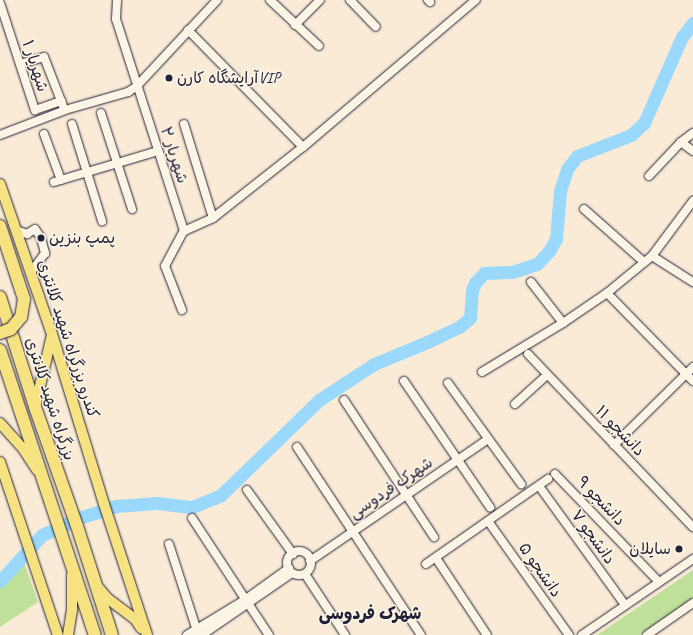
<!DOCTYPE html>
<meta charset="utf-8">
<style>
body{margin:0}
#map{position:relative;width:693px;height:635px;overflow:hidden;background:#faebd7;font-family:Caveat,"Playpen Sans Arabic",sans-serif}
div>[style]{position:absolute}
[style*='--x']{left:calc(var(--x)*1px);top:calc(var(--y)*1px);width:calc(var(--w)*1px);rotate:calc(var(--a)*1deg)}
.green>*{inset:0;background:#bee099}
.river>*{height:13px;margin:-6.5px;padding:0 6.5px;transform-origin:6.5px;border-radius:6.5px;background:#9bd9fc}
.roads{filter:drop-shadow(0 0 1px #22223b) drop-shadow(0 0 1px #22223b)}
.minor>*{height:8px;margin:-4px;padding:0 4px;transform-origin:4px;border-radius:4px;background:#fcf5e5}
.minor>.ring{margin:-4px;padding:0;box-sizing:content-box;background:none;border:8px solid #fcf5e5;border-radius:50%}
.major>*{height:10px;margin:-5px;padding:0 5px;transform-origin:5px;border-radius:5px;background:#f6e281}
.highway>*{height:12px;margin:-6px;padding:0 6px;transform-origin:6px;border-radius:6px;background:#f6e281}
.bridges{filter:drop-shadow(0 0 1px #22223b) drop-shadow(0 0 1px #22223b)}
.highway-bridge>*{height:12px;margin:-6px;padding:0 6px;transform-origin:6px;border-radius:6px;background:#f6e281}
.dots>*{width:11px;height:11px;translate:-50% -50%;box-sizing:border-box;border:2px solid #fcf5e5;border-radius:50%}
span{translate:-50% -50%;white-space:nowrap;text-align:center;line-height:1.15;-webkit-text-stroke:3px #fcf5e5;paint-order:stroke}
.street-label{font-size:16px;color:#22223b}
.poi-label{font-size:16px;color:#22223b}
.left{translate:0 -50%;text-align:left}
.right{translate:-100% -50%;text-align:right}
.neighbourhood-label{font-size:17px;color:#22223b;font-weight:700}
</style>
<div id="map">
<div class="green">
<div style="clip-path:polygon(24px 563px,38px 602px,0 627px,0 588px)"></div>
<div style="clip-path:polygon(693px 570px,693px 598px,640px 635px,597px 635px)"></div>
</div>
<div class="river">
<div style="--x:0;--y:581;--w:62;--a:-47.6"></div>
<div style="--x:42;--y:535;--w:41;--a:-24.7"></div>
<div style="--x:79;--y:518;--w:39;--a:-18"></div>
<div style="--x:116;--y:506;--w:41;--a:-4.2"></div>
<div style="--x:157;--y:503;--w:35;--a:7"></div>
<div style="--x:192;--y:507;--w:31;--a:-22"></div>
<div style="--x:221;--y:495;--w:136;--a:-44.1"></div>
<div style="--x:319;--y:400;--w:66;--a:-33.2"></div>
<div style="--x:374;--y:364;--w:57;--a:-22.5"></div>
<div style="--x:427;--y:342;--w:35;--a:-25"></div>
<div style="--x:459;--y:327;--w:14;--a:-39"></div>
<div style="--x:470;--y:318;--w:28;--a:-86"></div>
<div style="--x:472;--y:290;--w:8;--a:-67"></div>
<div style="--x:475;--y:283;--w:13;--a:-48"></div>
<div style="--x:484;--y:273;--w:28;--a:-2"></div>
<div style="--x:512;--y:272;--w:26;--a:-18"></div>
<div style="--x:537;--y:264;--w:18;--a:-47"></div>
<div style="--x:549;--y:251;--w:14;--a:-60"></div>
<div style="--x:556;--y:239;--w:48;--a:-85.2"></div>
<div style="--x:560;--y:191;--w:23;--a:-72"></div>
<div style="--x:567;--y:169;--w:16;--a:-52"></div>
<div style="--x:577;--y:156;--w:58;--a:-21.3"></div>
<div style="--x:631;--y:135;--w:18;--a:-43"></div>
<div style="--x:644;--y:123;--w:94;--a:-66.2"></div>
<div style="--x:682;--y:37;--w:18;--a:-52"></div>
</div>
<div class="roads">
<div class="minor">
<div style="--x:117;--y:0;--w:19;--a:93"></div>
<div style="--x:116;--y:19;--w:223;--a:72.2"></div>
<div style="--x:270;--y:0;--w:67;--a:43.2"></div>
<div style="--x:350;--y:0;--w:37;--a:46"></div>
<div style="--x:428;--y:0;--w:3;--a:45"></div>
<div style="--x:0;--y:3;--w:113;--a:71.9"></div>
<div style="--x:35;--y:110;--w:28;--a:-19"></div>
<div style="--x:295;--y:25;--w:35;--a:-45"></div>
<div style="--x:188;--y:30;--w:164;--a:45.5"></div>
<div style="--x:20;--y:64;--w:25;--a:-16"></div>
<div style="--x:44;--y:57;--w:53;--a:68.8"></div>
<div style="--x:101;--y:113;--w:101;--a:72.1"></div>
<div style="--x:72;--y:124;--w:102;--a:72.8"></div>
<div style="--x:184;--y:124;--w:98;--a:72.9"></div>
<div style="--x:44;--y:134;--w:49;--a:69.7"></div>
<div style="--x:0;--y:135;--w:70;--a:-21"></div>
<div style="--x:65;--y:110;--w:66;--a:-15.9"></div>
<div style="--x:128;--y:92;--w:9;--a:-32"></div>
<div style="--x:136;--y:87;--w:119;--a:-47"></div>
<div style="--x:681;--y:142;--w:15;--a:37"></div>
<div style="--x:649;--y:176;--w:47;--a:-46.7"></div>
<div style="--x:681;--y:142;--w:15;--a:-37"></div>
<div style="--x:54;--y:182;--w:109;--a:-16.6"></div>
<div style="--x:584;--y:209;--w:80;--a:41.5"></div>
<div style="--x:16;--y:230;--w:12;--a:20"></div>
<div style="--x:27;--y:234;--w:9;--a:-32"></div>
<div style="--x:35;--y:229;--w:11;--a:56"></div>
<div style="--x:41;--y:238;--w:16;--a:75"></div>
<div style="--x:45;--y:253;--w:24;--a:126"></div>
<div style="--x:652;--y:256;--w:49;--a:32.4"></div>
<div style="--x:531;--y:282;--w:52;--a:52"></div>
<div style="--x:607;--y:293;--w:123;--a:45.7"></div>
<div style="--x:182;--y:310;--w:47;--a:-111.1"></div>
<div style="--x:165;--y:266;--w:40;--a:-62"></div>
<div style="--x:184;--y:231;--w:32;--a:-24"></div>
<div style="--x:213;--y:218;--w:115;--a:-38.3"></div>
<div style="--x:303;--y:147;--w:227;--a:-40.4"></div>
<div style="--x:528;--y:354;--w:239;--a:46.4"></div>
<div style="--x:482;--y:372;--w:95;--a:-31.2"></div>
<div style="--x:563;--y:323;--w:53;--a:-34.3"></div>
<div style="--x:607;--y:293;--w:58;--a:-39.4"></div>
<div style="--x:652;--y:256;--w:69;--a:-53.3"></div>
<div style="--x:404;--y:381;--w:153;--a:55.7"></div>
<div style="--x:448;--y:383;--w:125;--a:54.1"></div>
<div style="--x:344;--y:400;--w:164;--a:56.7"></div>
<div style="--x:515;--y:404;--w:43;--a:-42.2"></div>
<div style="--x:614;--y:445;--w:111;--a:-44.6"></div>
<div style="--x:297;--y:447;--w:225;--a:56.6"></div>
<div style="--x:555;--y:474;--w:150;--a:46.1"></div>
<div style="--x:539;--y:486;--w:147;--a:54.1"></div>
<div style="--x:247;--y:490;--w:79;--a:54.3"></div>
<div style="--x:192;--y:518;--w:140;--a:56.7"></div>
<div style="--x:488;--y:521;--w:140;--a:54.6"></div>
<div style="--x:169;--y:544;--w:95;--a:72.1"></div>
<div class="ring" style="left:287px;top:551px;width:16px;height:16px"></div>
<div style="--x:436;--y:558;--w:92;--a:56.5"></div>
<div style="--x:310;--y:561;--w:216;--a:-34.4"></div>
<div style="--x:426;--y:564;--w:149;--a:-34.9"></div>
<div style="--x:305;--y:574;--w:73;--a:56.7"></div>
<div style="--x:187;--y:635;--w:69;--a:-31.4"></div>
<div style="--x:246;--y:599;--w:53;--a:-35.8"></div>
<div style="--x:202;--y:635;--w:109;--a:-34.6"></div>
<div style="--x:582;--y:635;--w:135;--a:-34.4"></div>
<div style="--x:647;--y:635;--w:56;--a:-34.8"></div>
</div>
<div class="major">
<div style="--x:0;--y:184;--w:159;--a:70.9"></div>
<div style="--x:52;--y:334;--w:178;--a:73"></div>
<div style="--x:104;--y:504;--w:138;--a:71.8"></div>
<div style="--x:35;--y:407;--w:74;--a:-76.7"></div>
<div style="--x:0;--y:423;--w:36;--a:48"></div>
<div style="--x:24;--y:450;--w:24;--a:57"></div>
<div style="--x:0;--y:462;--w:182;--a:71.5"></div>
<div style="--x:97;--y:586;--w:16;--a:50"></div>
<div style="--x:107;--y:598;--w:35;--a:37"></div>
<div style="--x:135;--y:619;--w:11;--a:56"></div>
<div style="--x:68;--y:635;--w:25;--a:-81"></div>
<div style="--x:72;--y:610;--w:35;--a:-90"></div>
</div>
<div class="highway">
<div style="--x:0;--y:297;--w:115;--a:72.3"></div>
<div style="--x:35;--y:407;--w:126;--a:70.6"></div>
<div style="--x:77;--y:526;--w:114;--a:72.2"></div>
<div style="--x:0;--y:350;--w:300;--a:71.6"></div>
</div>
</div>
<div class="bridges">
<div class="highway-bridge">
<div style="--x:0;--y:226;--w:77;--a:71.8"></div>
<div style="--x:24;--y:299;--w:18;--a:99"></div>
<div style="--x:21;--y:317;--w:16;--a:130"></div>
<div style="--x:11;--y:329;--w:12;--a:160"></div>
</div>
</div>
<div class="dots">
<div style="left:169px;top:78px;background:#22223b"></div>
<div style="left:41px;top:238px;background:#22223b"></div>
<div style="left:679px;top:549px;background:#22223b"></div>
</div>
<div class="street-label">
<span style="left:35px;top:66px;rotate:72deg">۱ شهریار</span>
<span style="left:174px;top:155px;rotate:72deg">۲ شهریار</span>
<span style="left:68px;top:339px;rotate:72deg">کندرو بزرگراه شهید کلانتری</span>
<span style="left:50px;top:399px;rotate:72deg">بزرگراه شهید کلانتری</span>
<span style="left:620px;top:431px;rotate:46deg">دانشجو ۱۱</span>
<span style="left:391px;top:488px;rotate:-34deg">شهرک فردوسی</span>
<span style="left:601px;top:501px;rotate:46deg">دانشجو ۹</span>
<span style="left:593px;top:537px;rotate:54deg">دانشجو ۷</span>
<span style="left:540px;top:570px;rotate:55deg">دانشجو ۵</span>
</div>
<div class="poi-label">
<span class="left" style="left:177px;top:78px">آرایشگاه کارنVIP</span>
<span class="left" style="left:49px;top:238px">پمپ بنزین</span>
<span class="right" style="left:671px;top:549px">سایلان</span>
</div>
<div class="neighbourhood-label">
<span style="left:370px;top:614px">شهرک فردوسی</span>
</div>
</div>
